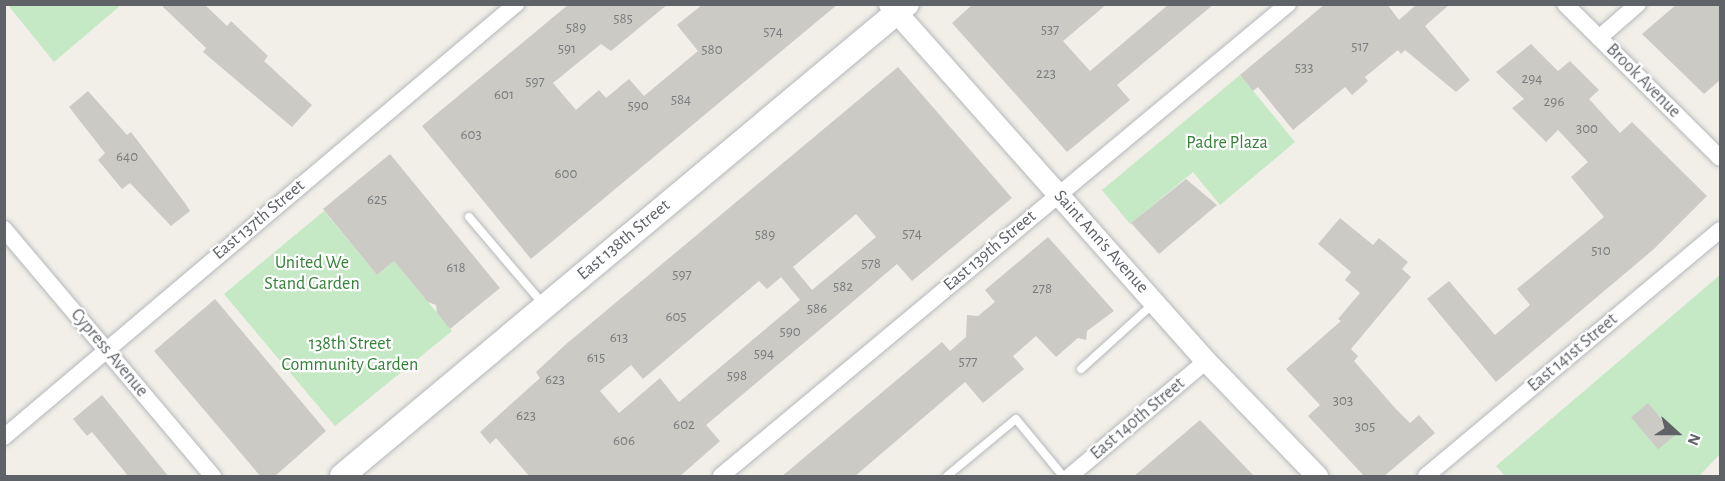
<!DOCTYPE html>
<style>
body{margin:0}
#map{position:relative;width:1725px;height:481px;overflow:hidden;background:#f1efe8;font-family:"Alegreya Sans",sans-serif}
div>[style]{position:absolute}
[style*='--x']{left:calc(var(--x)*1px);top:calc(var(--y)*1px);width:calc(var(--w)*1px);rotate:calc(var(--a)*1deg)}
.green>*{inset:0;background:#c5e8c5}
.building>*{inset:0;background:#cccac5;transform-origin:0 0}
.roads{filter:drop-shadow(0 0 2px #b5b8bc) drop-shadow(0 0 2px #b5b8bc)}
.service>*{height:8px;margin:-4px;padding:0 4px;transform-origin:4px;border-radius:4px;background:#fff}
.minor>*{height:16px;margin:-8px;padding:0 8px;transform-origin:8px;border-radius:8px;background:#fff}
.tertiary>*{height:21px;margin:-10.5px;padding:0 10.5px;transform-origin:10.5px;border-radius:10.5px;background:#fff}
.secondary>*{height:24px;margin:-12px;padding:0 12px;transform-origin:12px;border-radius:12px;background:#fff}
span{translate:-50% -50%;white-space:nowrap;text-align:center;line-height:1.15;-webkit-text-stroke:4.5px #fff;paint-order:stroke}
.number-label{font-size:15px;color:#7a7d7f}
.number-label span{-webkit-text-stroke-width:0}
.street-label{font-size:18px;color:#5f6368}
.park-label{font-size:18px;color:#348238}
.frame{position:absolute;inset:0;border:6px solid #5f6368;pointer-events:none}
.north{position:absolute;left:1647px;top:403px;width:60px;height:60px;-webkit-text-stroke:4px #fff;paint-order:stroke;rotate:111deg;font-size:16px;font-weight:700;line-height:24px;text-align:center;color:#5f6368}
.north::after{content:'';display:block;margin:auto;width:21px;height:27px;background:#5f6368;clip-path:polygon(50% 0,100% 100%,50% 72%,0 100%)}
</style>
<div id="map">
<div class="green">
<div style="clip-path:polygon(8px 5px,121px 5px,54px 62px)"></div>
<div style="clip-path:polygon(1240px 75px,1295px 142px,1220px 205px,1193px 172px,1130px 224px,1102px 190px)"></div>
<div style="clip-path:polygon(324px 211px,377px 275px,394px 261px,452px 331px,335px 426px,224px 294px)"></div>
<div style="clip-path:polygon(1720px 275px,1720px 454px,1699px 476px,1505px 476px,1496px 466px)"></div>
</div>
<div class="building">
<div style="clip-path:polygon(160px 4px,204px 4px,227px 26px,231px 21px,268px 56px,264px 61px,312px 105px,292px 127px,203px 52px,206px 48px)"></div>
<div style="clip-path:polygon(569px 4px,668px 4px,611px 51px,601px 44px,553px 83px,576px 110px,599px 90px,606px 98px,629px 79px,644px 96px,698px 51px,677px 25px,703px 4px,838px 4px,531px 259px,422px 126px)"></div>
<div style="clip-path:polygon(973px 4px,1107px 4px,1063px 41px,1090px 71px,1169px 4px,1214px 4px,1117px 85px,1130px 100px,1067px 152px,952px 23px)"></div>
<div style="clip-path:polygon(1325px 4px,1387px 4px,1399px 20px,1417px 4px,1450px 4px,1425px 26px,1470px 80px,1456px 92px,1405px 50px,1401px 54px,1398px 50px,1365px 77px,1368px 81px,1352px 95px,1345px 87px,1293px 130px,1258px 87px,1253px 91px,1240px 75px)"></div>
<div style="clip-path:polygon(1677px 4px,1720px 4px,1720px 80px,1704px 94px,1642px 34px)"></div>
<div style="clip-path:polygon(1531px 44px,1558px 71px,1570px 61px,1599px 90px,1589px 99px,1620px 133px,1632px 122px,1707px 196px,1654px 249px,1496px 382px,1427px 299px,1449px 281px,1495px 335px,1530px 305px,1517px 289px,1604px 217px,1571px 177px,1588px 162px,1558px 130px,1546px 142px,1512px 108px,1524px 99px,1496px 72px)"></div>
<div style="clip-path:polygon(evenodd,898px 67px,1012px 198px,912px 281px,897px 264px,823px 327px,706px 425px,720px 441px,679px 477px,530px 477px,496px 438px,490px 444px,480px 432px,540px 378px,536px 372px,565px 345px,898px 67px,856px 214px,876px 237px,812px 290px,793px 267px,856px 214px,898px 67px,781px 277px,800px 300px,679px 402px,660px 378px,619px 413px,600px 391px,631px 365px,643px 379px,759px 281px,767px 289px,781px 277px)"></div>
<div style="clip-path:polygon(88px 91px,127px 135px,131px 132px,185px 203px,190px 211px,171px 226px,130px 183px,122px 189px,98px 160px,105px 153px,69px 107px)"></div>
<div style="clip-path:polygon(390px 154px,500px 288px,450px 329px,437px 313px,436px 305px,428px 302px,394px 261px,377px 275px,323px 209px)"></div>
<div style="clip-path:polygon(1186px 179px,1217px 205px,1159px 254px,1131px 223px)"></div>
<div style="clip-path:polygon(1340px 218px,1373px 245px,1379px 238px,1408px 262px,1402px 269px,1411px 277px,1351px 349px,1358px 356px,1354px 361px,1395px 408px,1410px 423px,1419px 415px,1435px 433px,1383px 477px,1365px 477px,1308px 416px,1320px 405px,1286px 369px,1341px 321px,1338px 319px,1360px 293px,1345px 280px,1351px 272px,1318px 244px)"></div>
<div style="clip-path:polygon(1048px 237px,1114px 311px,1087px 331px,1086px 340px,1078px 338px,1056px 357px,1036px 336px,1013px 356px,1024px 369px,983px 403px,965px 382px,854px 477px,781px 477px,942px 342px,950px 351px,966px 337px,967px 315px,978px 316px,995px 302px,985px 290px)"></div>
<div style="clip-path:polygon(215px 299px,326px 431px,274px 477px,261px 477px,154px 351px)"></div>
<div style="clip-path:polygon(102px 395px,169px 477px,129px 477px,92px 432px,87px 436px,73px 419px)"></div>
<div style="left:1648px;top:403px;width:42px;height:22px;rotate:50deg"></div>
<div style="clip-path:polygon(1200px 420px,1255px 477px,1133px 477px)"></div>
</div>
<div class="roads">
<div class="service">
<div style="--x:469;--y:217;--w:114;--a:49.6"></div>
<div style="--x:1081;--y:369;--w:98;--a:-42.1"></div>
<div style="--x:947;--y:476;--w:89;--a:-39.6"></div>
<div style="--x:1016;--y:419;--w:74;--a:50.5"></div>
</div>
<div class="minor">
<div style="--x:1565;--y:4;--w:218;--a:44.8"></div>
<div style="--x:1599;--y:38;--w:52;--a:-41.1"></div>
<div style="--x:4;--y:229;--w:324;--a:49.8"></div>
<div style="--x:4;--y:437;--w:671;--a:-40.22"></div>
<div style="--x:721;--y:476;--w:738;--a:-39.78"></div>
<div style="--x:1070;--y:476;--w:178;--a:-40.2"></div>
<div style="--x:1426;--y:476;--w:383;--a:-39.9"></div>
</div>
<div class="tertiary">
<div style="--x:889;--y:4;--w:477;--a:48.4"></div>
<div style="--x:1206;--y:361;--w:160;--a:46"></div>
</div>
<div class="secondary">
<div style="--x:342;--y:476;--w:736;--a:-39.88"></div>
</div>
</div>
<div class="number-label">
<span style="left:623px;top:19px">585</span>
<span style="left:576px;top:28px">589</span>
<span style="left:1050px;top:30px">537</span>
<span style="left:773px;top:32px">574</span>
<span style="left:1360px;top:47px">517</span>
<span style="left:567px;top:49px">591</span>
<span style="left:712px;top:50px">580</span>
<span style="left:1304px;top:68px">533</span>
<span style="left:1046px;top:74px">223</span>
<span style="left:1532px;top:79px">294</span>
<span style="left:535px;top:82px">597</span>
<span style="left:504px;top:95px">601</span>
<span style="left:681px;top:100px">584</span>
<span style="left:1554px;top:102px">296</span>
<span style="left:638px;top:106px">590</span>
<span style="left:1587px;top:129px">300</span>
<span style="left:471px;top:135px">603</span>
<span style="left:127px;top:157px">640</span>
<span style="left:566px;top:174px">600</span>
<span style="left:377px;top:200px">625</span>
<span style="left:912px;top:234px">574</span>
<span style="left:765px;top:235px">589</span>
<span style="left:1601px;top:251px">510</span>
<span style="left:871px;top:264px">578</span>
<span style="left:456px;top:268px">618</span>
<span style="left:682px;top:275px">597</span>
<span style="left:843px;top:287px">582</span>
<span style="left:1042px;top:289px">278</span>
<span style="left:817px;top:309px">586</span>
<span style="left:676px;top:317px">605</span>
<span style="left:790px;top:332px">590</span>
<span style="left:619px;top:338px">613</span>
<span style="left:764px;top:354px">594</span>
<span style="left:596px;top:358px">615</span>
<span style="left:968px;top:362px">577</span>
<span style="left:737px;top:376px">598</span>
<span style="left:555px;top:380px">623</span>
<span style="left:1343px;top:401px">303</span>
<span style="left:526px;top:416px">623</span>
<span style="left:684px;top:425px">602</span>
<span style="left:1365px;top:427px">305</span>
<span style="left:624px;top:441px">606</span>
</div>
<div class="street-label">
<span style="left:1643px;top:81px;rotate:45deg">Brook Avenue</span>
<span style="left:259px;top:220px;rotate:-40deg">East 137th Street</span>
<span style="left:624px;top:240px;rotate:-40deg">East 138th Street</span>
<span style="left:1101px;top:242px;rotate:48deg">Saint Ann's Avenue</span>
<span style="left:990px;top:251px;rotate:-40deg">East 139th Street</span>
<span style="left:109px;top:353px;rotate:50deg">Cypress Avenue</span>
<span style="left:1573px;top:353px;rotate:-40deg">East 141st Street</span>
<span style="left:1138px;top:419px;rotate:-40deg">East 140th Street</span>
</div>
<div class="park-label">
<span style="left:1227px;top:143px">Padre Plaza</span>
<span style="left:312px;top:274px">United We<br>Stand Garden</span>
<span style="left:350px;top:355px">138th Street<br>Community Garden</span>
</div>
<div class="frame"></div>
<div class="north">N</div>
</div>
